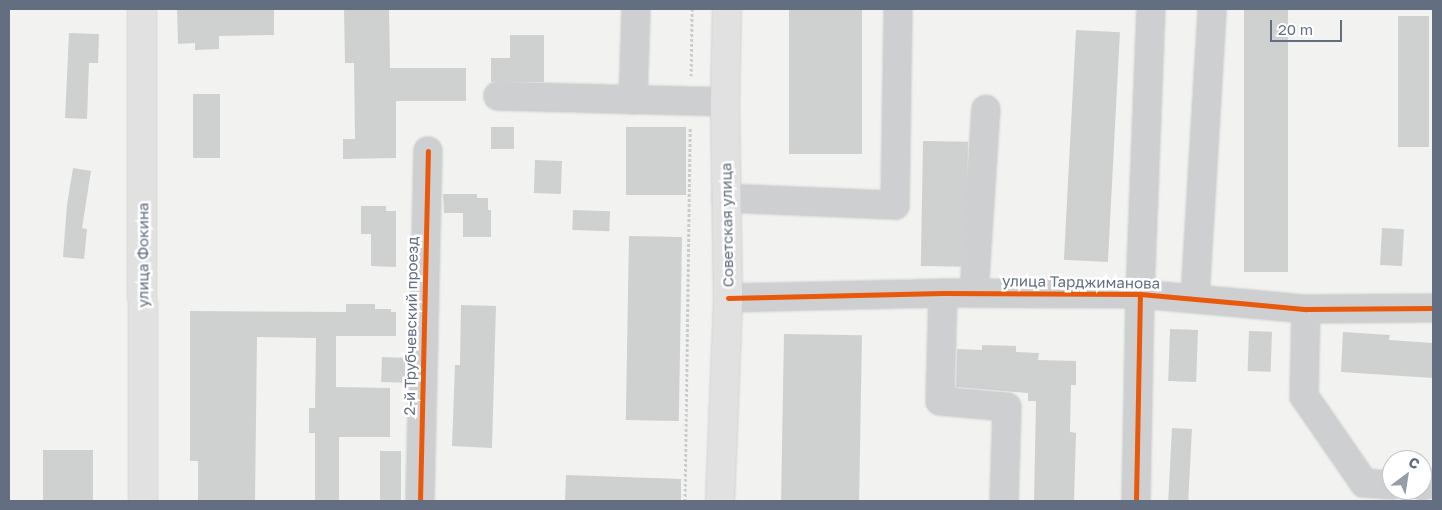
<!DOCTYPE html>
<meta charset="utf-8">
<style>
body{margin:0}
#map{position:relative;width:1442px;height:510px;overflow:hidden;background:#f2f3f0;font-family:"Golos Text",sans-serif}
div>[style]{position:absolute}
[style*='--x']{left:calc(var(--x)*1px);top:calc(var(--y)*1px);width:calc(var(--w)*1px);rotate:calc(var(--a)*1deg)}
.building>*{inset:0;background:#cfd0d0;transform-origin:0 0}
.path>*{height:3px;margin-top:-1.5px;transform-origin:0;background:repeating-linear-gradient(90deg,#cbcbcb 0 2.5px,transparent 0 5px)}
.roads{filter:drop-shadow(0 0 1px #d0d1d1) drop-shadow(0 0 1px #d0d1d1)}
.minor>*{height:28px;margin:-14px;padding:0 14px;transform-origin:14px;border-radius:14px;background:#cecfd0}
.major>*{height:28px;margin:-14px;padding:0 14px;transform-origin:14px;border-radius:14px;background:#e1e1e2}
.cycleway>*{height:5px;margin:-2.5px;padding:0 2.5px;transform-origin:2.5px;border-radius:2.5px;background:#e8590c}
span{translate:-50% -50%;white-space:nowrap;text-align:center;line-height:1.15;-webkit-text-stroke:5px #fff;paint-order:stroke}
.street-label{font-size:15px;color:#636e81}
.frame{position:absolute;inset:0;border:10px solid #636e81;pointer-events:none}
.north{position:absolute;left:1382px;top:450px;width:50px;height:50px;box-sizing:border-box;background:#fff;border:1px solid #c1c5cd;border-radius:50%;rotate:31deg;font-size:14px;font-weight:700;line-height:20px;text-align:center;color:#636e81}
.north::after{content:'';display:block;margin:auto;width:18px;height:22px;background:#959da8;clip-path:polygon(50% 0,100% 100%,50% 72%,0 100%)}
.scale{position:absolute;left:1270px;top:20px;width:72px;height:22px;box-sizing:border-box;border:2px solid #636e81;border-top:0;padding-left:6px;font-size:15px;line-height:18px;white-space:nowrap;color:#636e81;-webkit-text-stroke:4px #fff;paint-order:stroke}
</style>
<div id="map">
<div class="building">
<div style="clip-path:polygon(177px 9px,274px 9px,274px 35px,219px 36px,219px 49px,195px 50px,195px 43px,178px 44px)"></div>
<div style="clip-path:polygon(344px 9px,389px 9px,390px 68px,466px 68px,466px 101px,396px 101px,396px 158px,343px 159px,343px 139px,355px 139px,354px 63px,345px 63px)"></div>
<div style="left:789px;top:9px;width:73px;height:145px"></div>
<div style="left:1244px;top:9px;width:44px;height:263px"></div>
<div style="left:1398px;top:16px;width:31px;height:131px"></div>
<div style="left:1076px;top:30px;width:44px;height:230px;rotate:3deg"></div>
<div style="clip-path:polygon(69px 33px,99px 34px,98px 63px,89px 63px,87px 119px,65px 118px)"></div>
<div style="clip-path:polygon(510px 35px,544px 35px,544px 82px,491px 82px,491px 58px,510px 58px)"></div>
<div style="left:193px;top:94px;width:27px;height:64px"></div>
<div style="left:491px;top:127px;width:23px;height:22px"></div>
<div style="left:626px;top:127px;width:60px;height:68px"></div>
<div style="left:923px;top:141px;width:45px;height:125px;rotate:1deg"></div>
<div style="left:535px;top:160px;width:27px;height:33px;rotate:2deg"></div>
<div style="clip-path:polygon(73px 168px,91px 171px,82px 228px,87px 229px,84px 259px,63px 257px,67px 205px)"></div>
<div style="clip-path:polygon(443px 194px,477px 194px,477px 198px,488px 198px,488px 210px,491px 210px,491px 237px,463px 237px,463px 213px,444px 213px)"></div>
<div style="clip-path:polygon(361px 206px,386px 206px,386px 211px,396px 211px,396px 267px,371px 266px,371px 234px,361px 234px)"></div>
<div style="left:573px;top:210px;width:37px;height:20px;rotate:2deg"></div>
<div style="left:1382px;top:228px;width:22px;height:37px;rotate:3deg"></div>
<div style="left:629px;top:236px;width:53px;height:184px;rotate:1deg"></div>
<div style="clip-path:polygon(346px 304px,375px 304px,375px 309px,391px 309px,391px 312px,396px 312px,396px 336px,336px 336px,336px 387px,390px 388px,390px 437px,339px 437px,339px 501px,315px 501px,315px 433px,309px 433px,309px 408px,315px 408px,316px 338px,257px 337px,255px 501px,198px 501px,198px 461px,190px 461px,190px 311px,346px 312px)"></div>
<div style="clip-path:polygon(461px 305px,496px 306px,492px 448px,452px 446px,455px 365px,460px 365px)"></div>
<div style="left:1170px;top:329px;width:28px;height:52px;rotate:2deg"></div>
<div style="left:1249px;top:331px;width:23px;height:40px;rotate:2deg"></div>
<div style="clip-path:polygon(1343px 332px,1390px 335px,1389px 340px,1433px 343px,1433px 378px,1341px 372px)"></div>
<div style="left:784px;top:334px;width:78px;height:167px;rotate:1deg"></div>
<div style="clip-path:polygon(982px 345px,1016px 346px,1016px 352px,1039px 353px,1038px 360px,1076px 361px,1076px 385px,1071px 385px,1070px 432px,1076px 433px,1074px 501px,1034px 501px,1036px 401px,1028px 401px,1028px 393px,956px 387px,957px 349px,982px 350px)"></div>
<div style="left:382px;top:357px;width:24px;height:25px;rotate:2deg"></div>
<div style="left:1172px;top:428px;width:20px;height:73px;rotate:3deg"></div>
<div style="left:93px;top:450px;width:51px;height:50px;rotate:90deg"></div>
<div style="left:380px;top:451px;width:21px;height:50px"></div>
<div style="clip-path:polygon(566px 475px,681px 479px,681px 501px,565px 501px)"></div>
</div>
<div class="path">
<div style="--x:691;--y:76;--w:67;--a:-89.1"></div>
<div style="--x:685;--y:501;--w:374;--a:-89.2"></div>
</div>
<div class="roads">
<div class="minor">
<div style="--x:498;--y:96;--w:227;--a:1.5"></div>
<div style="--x:633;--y:100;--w:91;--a:-88.1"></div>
<div style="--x:726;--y:198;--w:169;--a:2.4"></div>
<div style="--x:895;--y:205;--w:196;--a:-89.1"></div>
<div style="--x:943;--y:293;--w:108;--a:91.6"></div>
<div style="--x:940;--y:401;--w:67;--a:5.1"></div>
<div style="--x:1007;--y:407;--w:94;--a:91.8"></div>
<div style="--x:974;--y:293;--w:184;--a:-86.3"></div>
<div style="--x:728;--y:298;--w:215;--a:-1.3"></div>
<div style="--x:943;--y:293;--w:197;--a:0.3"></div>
<div style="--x:1140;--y:294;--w:167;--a:5.2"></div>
<div style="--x:1306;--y:309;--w:127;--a:-0.5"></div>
<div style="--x:1195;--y:298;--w:289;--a:-86.6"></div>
<div style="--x:1306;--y:309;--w:87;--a:91.3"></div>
<div style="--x:1304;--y:396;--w:106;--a:55.4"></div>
<div style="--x:1364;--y:483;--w:28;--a:4"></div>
<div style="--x:1422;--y:486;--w:11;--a:-15"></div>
<div style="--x:420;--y:501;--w:350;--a:-88.7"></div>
<div style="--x:1136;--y:501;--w:207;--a:-88.9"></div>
<div style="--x:1140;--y:294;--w:283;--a:-87.8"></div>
</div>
<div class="major">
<div style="--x:142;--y:9;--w:492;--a:89.9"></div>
<div style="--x:720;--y:501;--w:203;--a:-87.7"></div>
<div style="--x:728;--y:298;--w:196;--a:-90.9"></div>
<div style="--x:725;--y:102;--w:93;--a:-88.8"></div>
</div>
</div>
<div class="cycleway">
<div style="--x:728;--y:298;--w:215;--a:-1.3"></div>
<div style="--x:943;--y:293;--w:197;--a:0.3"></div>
<div style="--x:1140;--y:294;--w:167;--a:5.2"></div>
<div style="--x:1306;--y:309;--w:127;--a:-0.5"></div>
<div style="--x:420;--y:501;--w:350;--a:-88.7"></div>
<div style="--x:1136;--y:501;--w:207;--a:-88.9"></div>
</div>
<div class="street-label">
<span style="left:727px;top:225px;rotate:-91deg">Советская улица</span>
<span style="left:143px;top:255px;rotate:-90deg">улица Фокина</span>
<span style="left:1081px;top:282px;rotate:1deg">улица Тарджиманова</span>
<span style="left:411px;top:326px;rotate:-89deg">2-й Трубчевский проезд</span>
</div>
<div class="frame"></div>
<div class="north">С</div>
<div class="scale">20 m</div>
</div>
